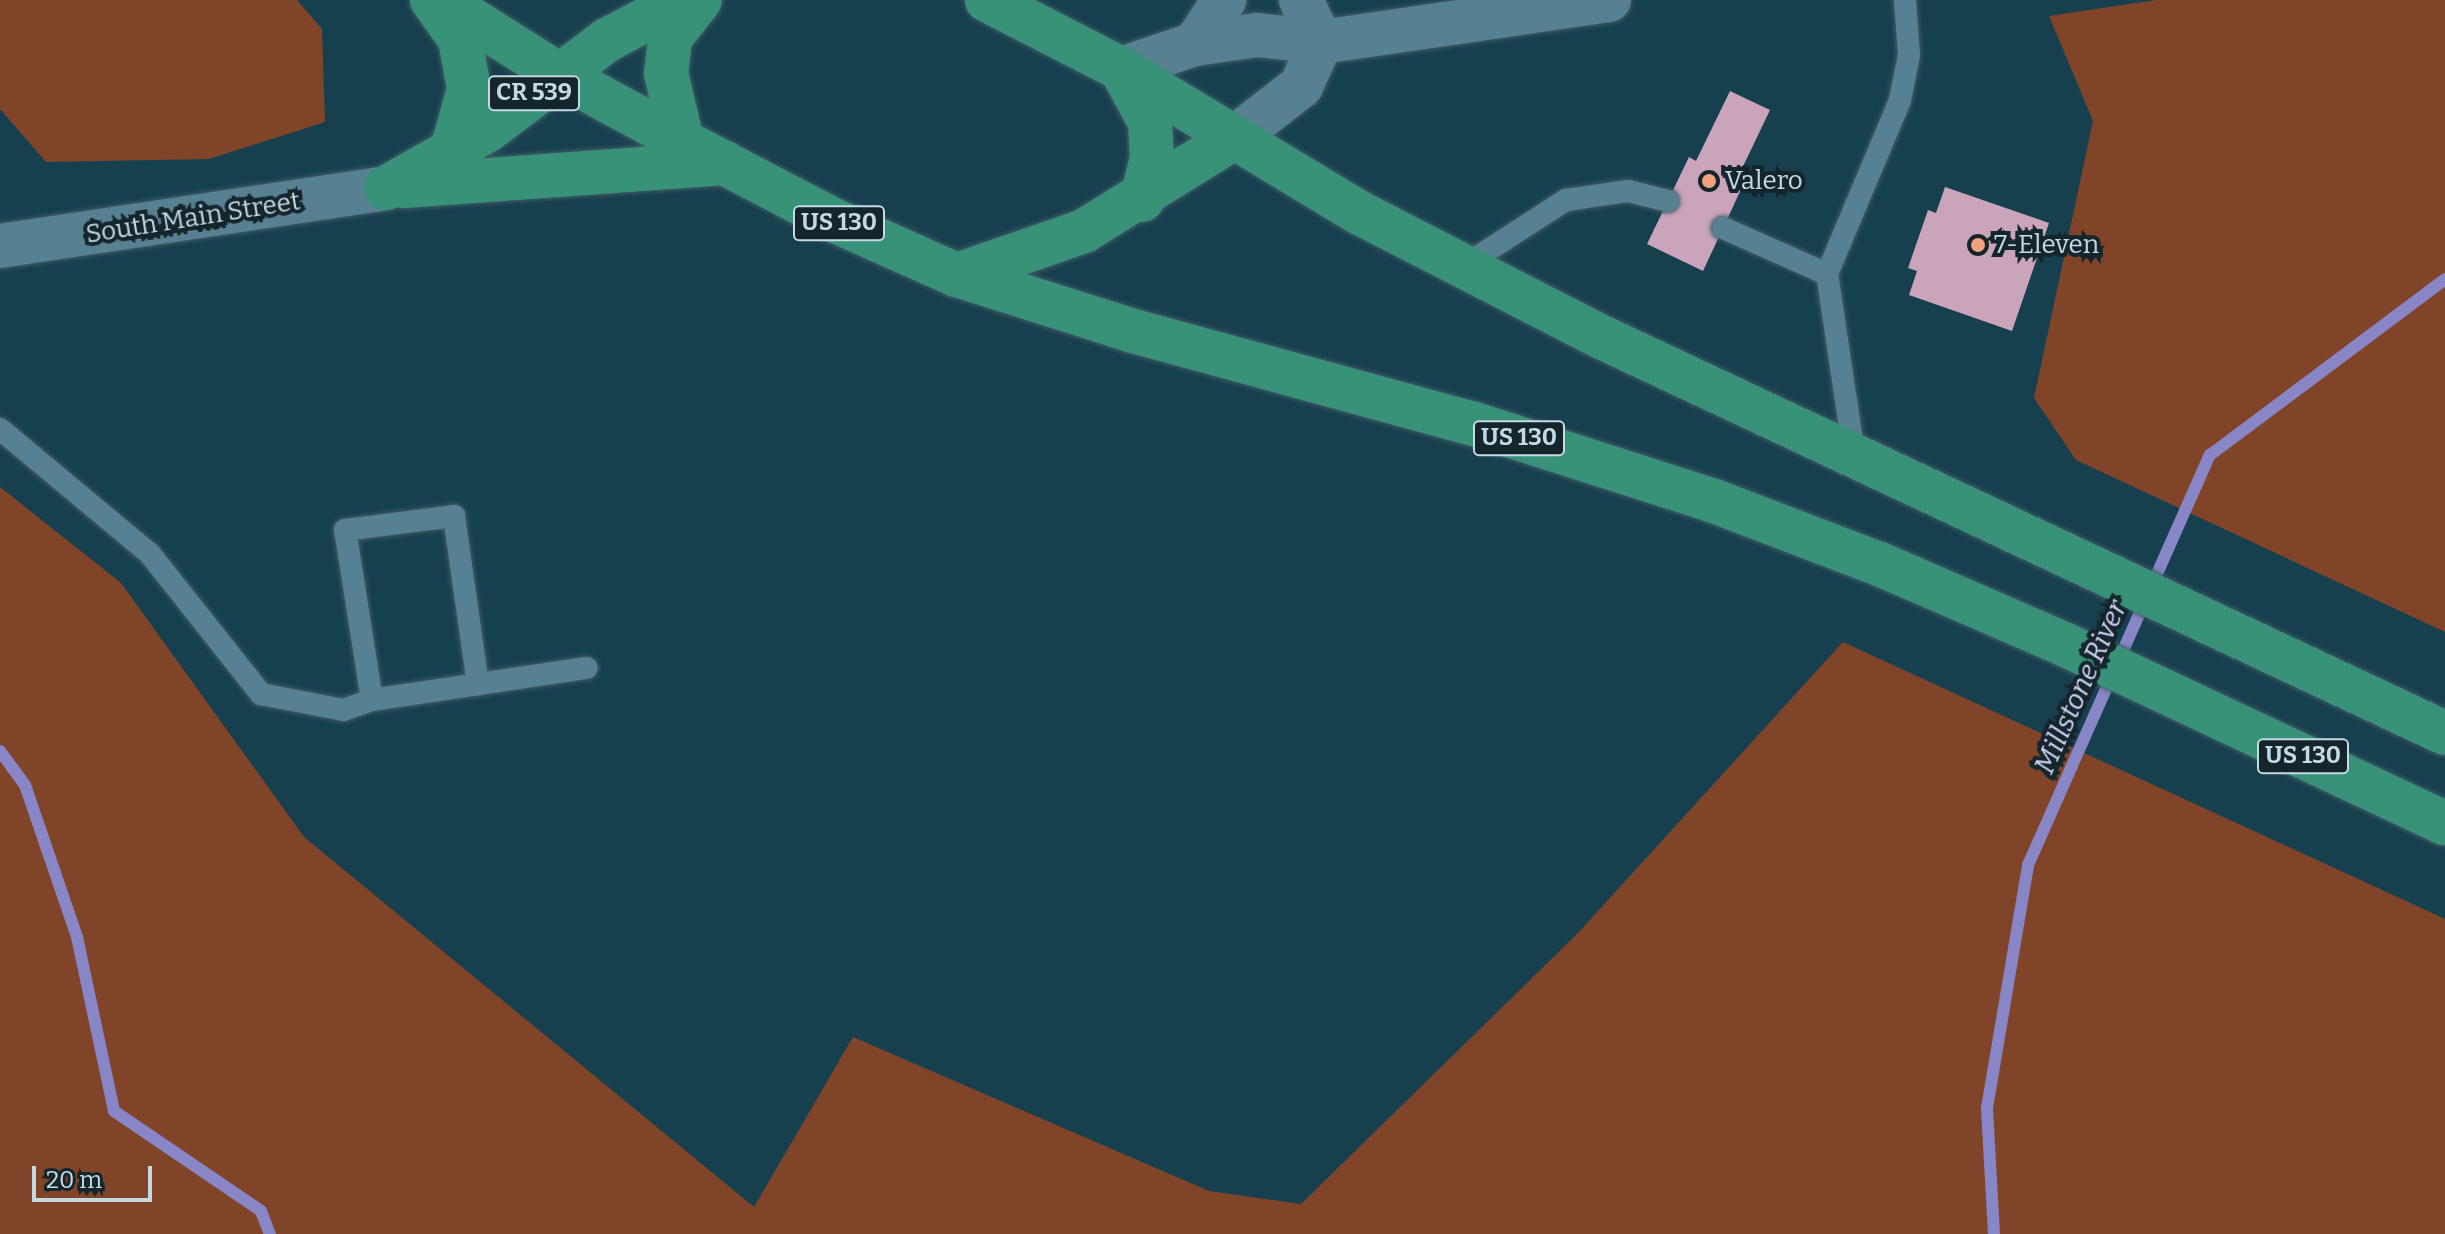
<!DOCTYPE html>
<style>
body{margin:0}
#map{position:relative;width:2445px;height:1234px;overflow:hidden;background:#17404f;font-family:Bitter,serif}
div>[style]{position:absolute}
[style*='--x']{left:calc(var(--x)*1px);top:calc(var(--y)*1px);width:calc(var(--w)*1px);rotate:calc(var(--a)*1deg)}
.green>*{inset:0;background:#804529}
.stream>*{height:12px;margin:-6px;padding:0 6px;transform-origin:6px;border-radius:6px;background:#8886c7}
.building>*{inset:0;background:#caa4b8}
.roads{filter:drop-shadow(0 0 2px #3f5c66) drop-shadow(0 0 2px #3f5c66)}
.service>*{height:22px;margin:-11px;padding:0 11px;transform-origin:11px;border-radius:11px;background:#578091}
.minor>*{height:44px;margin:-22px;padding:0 22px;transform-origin:22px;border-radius:22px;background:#578091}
.tertiary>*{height:44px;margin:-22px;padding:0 22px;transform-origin:22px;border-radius:22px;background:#578091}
.trunk>*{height:44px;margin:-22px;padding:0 22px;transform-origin:22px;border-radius:22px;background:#379278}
.dots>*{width:22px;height:22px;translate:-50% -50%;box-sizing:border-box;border:4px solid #14252b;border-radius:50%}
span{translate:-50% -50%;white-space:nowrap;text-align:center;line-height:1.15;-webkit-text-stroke:8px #14252b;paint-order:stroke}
.shield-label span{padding:2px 6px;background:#14252b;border:2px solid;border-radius:6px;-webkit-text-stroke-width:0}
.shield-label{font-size:24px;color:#c4dae3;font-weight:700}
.poi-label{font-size:26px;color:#c4dae3}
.left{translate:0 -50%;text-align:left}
.street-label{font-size:26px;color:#c4dae3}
.water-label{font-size:28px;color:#d0d0f5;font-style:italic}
.scale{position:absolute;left:32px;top:1166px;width:120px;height:36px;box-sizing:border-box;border:4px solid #c4dae3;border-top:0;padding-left:10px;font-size:24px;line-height:28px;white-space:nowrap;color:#c4dae3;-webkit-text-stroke:6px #14252b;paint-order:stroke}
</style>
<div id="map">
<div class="green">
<div style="clip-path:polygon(0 0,297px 0,322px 29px,325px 122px,209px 159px,46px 162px,0 109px)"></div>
<div style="clip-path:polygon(2156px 0,2445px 0,2445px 632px,2076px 460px,2034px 398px,2093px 121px,2049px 16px)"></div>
<div style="clip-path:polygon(0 487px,121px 583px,304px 837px,754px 1207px,853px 1037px,1209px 1191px,1301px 1204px,1577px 934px,1843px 642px,2445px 919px,2445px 1234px,0 1234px)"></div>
</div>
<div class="stream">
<div style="--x:0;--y:751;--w:42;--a:53.7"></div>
<div style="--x:25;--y:785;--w:161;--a:71.1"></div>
<div style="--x:77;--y:937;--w:178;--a:78"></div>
<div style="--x:114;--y:1111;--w:178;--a:34.2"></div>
<div style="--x:261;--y:1211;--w:25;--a:69"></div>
<div style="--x:1994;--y:1234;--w:126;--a:-93.2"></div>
<div style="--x:1987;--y:1108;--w:246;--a:-80.4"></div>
<div style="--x:2028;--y:865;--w:449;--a:-66.1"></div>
<div style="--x:2210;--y:455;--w:294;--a:-36.8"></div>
</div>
<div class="building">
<div style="clip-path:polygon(1730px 91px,1770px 110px,1737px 179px,1744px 183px,1703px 271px,1647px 244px,1689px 157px,1696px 161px)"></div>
<div style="clip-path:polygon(1945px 187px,2049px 223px,2012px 331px,1909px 295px,1917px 271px,1908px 268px,1928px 210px,1936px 213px)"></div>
</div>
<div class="roads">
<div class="service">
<div style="--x:1723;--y:228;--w:114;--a:23.9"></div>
<div style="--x:1462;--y:267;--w:124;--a:-32.8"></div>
<div style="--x:1566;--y:200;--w:63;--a:-8.3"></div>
<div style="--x:1628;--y:191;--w:41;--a:14"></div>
<div style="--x:0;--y:429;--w:195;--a:39.8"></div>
<div style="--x:150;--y:554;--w:179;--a:51.6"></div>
<div style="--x:261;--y:694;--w:84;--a:11"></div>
<div style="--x:343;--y:710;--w:31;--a:-19"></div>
<div style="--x:372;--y:700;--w:217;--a:-8.5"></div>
<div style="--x:1854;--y:454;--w:182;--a:-98.5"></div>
<div style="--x:1827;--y:274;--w:189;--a:-67.2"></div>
<div style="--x:1900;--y:100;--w:46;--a:-78.7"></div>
<div style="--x:1909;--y:55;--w:55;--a:-94.2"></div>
<div style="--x:372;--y:700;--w:172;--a:-99"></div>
<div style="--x:345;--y:530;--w:110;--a:-7.3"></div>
<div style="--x:454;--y:516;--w:170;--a:81.9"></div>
</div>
<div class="minor">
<div style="--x:1301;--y:0;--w:47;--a:64.5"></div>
<div style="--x:1195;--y:44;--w:53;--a:-56.6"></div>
</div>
<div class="tertiary">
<div style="--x:1121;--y:69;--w:78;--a:-18.7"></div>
<div style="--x:1195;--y:44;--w:63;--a:-8.3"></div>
<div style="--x:1257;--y:35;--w:64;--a:6.2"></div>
<div style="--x:1321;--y:42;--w:291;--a:-8.3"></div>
<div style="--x:1234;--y:138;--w:85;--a:-37.8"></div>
<div style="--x:1301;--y:86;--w:48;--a:-65.6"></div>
<div style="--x:0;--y:246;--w:390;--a:-8.5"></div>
</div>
<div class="trunk">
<div style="--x:432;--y:0;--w:48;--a:54.3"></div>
<div style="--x:460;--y:39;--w:51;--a:79.8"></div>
<div style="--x:469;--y:89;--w:67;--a:105.5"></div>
<div style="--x:441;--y:0;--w:138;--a:32.3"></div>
<div style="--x:558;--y:74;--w:141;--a:28.4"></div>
<div style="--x:682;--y:141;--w:168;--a:27.6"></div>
<div style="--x:831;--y:219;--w:138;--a:24"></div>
<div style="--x:957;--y:275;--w:182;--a:17.6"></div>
<div style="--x:1130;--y:330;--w:353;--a:15.3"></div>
<div style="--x:1471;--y:423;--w:255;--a:17.8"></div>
<div style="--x:1714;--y:501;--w:180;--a:20.9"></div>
<div style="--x:1882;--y:565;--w:201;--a:23.5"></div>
<div style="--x:2066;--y:645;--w:419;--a:25.2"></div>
<div style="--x:987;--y:0;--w:151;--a:27.2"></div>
<div style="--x:1121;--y:69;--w:279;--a:31.1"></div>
<div style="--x:1360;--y:213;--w:264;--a:27.2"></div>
<div style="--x:1595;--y:334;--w:939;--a:25.15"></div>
<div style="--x:1122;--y:71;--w:58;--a:61.2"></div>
<div style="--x:1150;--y:122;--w:35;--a:87"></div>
<div style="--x:1152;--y:157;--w:44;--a:103.1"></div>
<div style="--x:682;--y:141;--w:70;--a:-103.2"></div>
<div style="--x:666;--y:73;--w:35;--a:-83"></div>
<div style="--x:670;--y:38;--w:48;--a:-51.7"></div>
<div style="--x:404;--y:186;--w:322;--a:-4.1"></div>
<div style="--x:386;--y:188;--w:117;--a:-29.6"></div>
<div style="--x:488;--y:130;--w:149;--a:-37.1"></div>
<div style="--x:607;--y:40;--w:86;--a:-27.8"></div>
<div style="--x:957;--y:275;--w:134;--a:-19.1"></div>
<div style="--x:1084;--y:231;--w:176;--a:-31.8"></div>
</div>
</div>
<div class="dots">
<div style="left:1709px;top:181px;background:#f1a17d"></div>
<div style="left:1978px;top:245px;background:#f1a17d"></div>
</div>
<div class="shield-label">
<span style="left:534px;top:93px">CR 539</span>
<span style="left:839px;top:223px">US 130</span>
<span style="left:1519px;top:438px">US 130</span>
<span style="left:2303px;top:756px">US 130</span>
</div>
<div class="poi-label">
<span class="left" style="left:1725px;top:181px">Valero</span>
<span class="left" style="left:1994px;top:245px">7-Eleven</span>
</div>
<div class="street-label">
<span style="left:193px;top:218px;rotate:-9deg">South Main Street</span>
</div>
<div class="water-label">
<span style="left:2081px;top:687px;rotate:-66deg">Millstone River</span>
</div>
<div class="scale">20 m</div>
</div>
